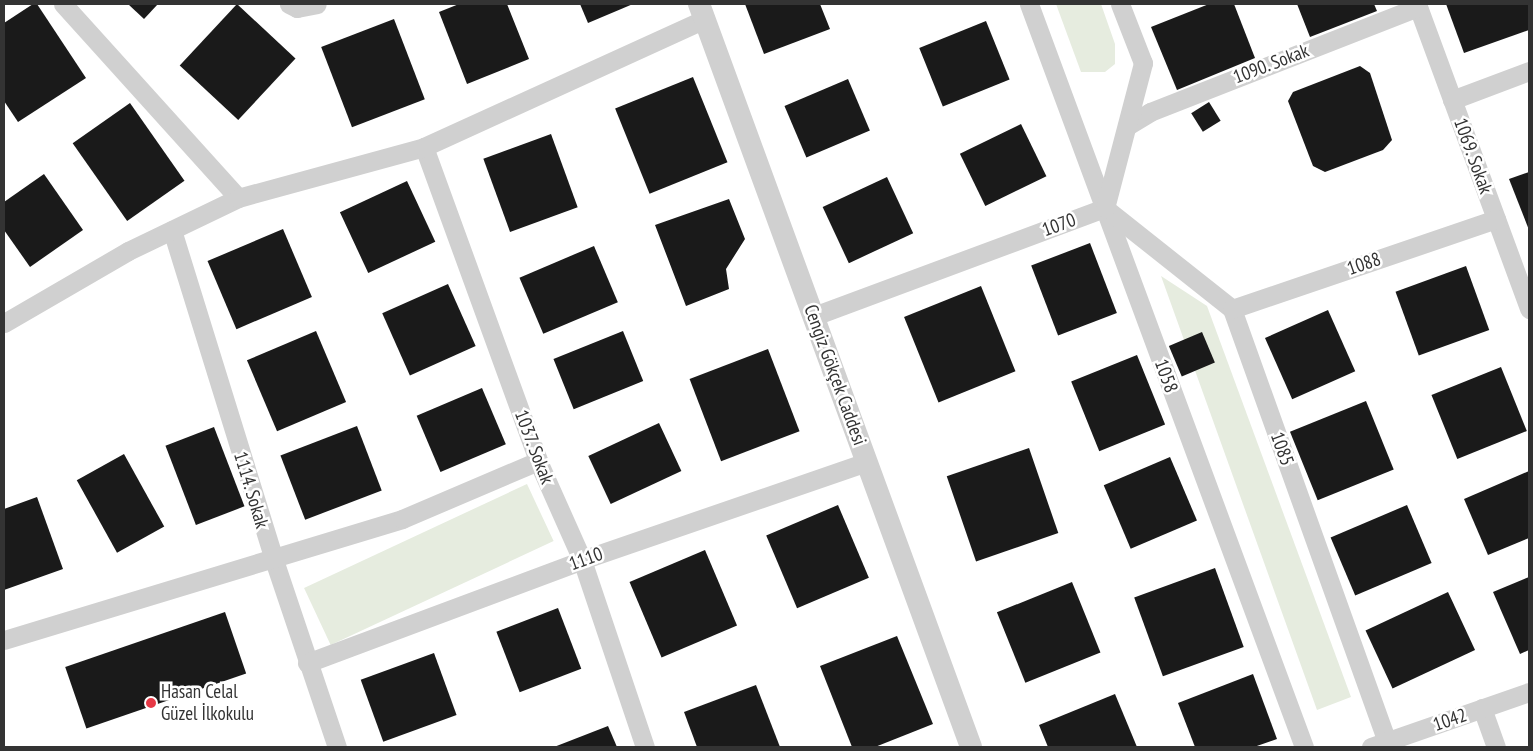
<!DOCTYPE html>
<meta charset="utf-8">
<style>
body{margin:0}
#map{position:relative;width:1533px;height:751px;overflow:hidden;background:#fff;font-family:"PT Sans Narrow",sans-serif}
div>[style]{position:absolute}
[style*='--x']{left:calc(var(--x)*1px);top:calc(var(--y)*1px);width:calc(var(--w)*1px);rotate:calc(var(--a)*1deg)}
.green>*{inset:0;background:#e6ecdf;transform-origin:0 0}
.building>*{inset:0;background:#1a1a1a;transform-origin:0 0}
.minor>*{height:19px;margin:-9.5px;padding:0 9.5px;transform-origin:9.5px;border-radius:9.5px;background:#d0d0d0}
.tertiary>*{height:22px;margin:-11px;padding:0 11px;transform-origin:11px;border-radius:11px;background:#d0d0d0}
.dots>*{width:14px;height:14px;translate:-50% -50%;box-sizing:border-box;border:2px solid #fff;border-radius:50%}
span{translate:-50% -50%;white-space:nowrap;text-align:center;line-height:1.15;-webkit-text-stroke:5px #fff;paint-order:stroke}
.street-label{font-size:19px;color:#333}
.poi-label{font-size:19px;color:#333}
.left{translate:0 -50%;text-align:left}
.frame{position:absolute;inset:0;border:5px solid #333;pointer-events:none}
</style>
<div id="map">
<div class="green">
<div style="clip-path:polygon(1056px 4px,1101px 4px,1115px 44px,1115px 64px,1105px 72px,1081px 72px)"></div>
<div style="clip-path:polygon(1161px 276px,1207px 306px,1351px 697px,1317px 710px)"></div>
<div style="left:527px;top:484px;width:63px;height:246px;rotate:65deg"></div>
</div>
<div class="building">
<div style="clip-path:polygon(33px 4px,37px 4px,86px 78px,18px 122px,4px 101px,4px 23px)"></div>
<div style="clip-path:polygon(128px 4px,158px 4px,144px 19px)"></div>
<div style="left:237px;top:4px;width:80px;height:84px;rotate:43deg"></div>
<div style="clip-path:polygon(459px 4px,507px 4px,529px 59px,467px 84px,439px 12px)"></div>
<div style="clip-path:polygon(580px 4px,633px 4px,588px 23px)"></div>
<div style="clip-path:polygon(745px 4px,820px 4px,830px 29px,764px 54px)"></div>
<div style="clip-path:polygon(1209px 4px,1234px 4px,1255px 58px,1177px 90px,1151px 27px)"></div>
<div style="clip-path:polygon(1297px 4px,1374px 4px,1377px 11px,1310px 37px)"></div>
<div style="clip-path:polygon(1446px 4px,1529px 4px,1529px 30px,1464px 53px)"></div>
<div style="left:394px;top:19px;width:86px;height:78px;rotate:69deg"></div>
<div style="left:986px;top:21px;width:63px;height:72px;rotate:68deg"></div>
<div style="clip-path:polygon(1360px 66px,1370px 73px,1392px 140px,1383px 150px,1325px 172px,1313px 166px,1288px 101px,1293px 92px)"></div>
<div style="left:693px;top:77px;width:92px;height:84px;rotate:68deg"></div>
<div style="left:848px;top:79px;width:56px;height:69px;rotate:67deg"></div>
<div style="left:1209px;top:102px;width:22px;height:21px;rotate:58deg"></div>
<div style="left:130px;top:103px;width:95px;height:70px;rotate:55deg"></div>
<div style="left:1021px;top:124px;width:58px;height:68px;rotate:64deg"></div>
<div style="left:551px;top:134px;width:78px;height:72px;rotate:70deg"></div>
<div style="clip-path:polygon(1529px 172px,1529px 230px,1509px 179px)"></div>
<div style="clip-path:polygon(44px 174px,83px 230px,30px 267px,4px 230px,4px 202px)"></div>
<div style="left:887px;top:177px;width:62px;height:71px;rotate:65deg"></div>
<div style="left:407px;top:181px;width:67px;height:74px;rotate:65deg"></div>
<div style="clip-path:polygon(729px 199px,745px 239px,726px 269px,729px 289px,686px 306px,655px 225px)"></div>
<div style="left:283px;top:229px;width:74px;height:82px;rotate:67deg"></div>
<div style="left:1090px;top:243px;width:75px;height:63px;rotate:69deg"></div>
<div style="left:594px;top:246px;width:61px;height:81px;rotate:67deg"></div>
<div style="left:1466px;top:266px;width:68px;height:75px;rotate:70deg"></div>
<div style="left:448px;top:284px;width:68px;height:72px;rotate:66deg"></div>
<div style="left:981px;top:286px;width:92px;height:83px;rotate:68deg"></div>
<div style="left:1328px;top:310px;width:67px;height:69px;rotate:66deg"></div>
<div style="left:316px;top:331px;width:77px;height:75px;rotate:67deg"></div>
<div style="left:623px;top:331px;width:54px;height:75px;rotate:68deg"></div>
<div style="left:1202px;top:332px;width:33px;height:36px;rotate:67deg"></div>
<div style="left:768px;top:349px;width:88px;height:84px;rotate:69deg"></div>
<div style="left:1137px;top:355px;width:75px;height:71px;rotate:68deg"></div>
<div style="left:1501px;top:367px;width:69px;height:75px;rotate:68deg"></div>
<div style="left:482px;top:388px;width:61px;height:71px;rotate:67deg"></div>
<div style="left:1366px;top:401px;width:74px;height:82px;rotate:68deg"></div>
<div style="left:659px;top:423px;width:53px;height:78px;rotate:65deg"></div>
<div style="left:357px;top:426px;width:69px;height:82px;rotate:69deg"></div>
<div style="left:214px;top:427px;width:85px;height:52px;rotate:69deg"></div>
<div style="left:1029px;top:448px;width:90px;height:87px;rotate:71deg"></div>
<div style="left:124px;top:454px;width:83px;height:54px;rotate:61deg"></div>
<div style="left:1170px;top:457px;width:69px;height:72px;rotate:67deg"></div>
<div style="clip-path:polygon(1529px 471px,1529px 538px,1488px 555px,1464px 499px)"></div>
<div style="clip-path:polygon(37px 497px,63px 569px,4px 590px,4px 509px)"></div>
<div style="left:838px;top:505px;width:79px;height:78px;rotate:67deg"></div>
<div style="left:1407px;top:505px;width:63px;height:83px;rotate:67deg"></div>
<div style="left:705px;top:550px;width:82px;height:82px;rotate:67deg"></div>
<div style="left:1215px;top:568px;width:84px;height:86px;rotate:70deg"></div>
<div style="clip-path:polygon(1529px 577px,1529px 650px,1520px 654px,1493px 592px)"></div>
<div style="left:1072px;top:582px;width:76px;height:81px;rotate:68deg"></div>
<div style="left:1448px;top:592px;width:64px;height:91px;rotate:65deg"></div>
<div style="left:558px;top:608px;width:65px;height:66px;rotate:69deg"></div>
<div style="left:225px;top:612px;width:65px;height:169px;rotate:71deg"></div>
<div style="clip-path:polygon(897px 636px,933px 724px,875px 747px,852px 747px,820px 666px)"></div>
<div style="left:434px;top:653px;width:66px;height:78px;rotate:70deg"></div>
<div style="clip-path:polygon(1253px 674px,1277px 739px,1254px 747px,1195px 747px,1178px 703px)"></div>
<div style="clip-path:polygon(756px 685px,780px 747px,697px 747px,684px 712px)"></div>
<div style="clip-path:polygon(1115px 694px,1137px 747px,1048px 747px,1039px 725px)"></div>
<div style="clip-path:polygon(608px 726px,617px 747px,554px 747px)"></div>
</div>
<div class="minor">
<div style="--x:63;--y:4;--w:261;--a:47.9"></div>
<div style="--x:289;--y:4;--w:9;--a:27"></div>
<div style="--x:297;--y:8;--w:20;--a:-11"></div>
<div style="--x:1029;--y:4;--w:792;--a:69.69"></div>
<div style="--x:1417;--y:4;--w:325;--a:69.8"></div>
<div style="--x:1452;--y:100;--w:82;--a:-20.6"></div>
<div style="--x:1127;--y:126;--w:27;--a:-31"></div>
<div style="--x:1150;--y:112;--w:288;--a:-21.4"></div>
<div style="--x:424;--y:147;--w:334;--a:70"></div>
<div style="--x:538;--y:461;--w:108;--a:66"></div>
<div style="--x:582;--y:560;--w:197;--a:71.4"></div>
<div style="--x:1106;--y:209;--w:161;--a:38.4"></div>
<div style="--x:1232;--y:309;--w:460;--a:70.3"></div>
<div style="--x:172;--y:230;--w:345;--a:72.8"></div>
<div style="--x:274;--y:560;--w:197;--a:71.4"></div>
<div style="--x:1232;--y:309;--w:279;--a:-18.8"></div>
<div style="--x:814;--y:316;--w:310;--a:-20.4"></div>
<div style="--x:1105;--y:208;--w:150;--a:-75.3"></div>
<div style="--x:1143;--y:63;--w:63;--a:-111.3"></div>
<div style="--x:4;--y:323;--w:143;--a:-30.1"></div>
<div style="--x:128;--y:251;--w:122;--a:-25.7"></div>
<div style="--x:238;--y:198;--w:193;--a:-15.3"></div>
<div style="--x:424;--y:147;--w:309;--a:-24.5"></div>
<div style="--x:4;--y:640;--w:416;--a:-16.9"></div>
<div style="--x:402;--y:519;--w:148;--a:-23.1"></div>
<div style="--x:307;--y:663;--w:294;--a:-20.5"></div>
<div style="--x:582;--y:560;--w:301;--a:-19"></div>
<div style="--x:1482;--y:708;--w:41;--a:70.3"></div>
<div style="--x:1371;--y:747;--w:167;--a:-19.2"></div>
</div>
<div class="tertiary">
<div style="--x:699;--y:4;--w:791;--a:69.89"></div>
</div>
<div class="dots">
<div style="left:151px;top:703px;background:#e63946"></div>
</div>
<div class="street-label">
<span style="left:1271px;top:64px;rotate:-21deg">1090. Sokak</span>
<span style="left:1473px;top:156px;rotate:70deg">1069. Sokak</span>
<span style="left:1059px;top:225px;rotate:-20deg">1070</span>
<span style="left:1364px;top:264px;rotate:-19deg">1088</span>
<span style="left:835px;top:375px;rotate:70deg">Cengiz Gökçek Caddesi</span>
<span style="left:1166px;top:376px;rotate:70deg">1058</span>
<span style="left:534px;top:447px;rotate:69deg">1037. Sokak</span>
<span style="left:1282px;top:449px;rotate:70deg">1085</span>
<span style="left:251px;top:490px;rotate:73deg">1114. Sokak</span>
<span style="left:586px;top:559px;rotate:-20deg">1110</span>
<span style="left:1450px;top:720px;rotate:-19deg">1042</span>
</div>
<div class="poi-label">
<span class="left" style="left:161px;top:703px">Hasan Celal<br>Güzel İlkokulu</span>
</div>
<div class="frame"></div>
</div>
